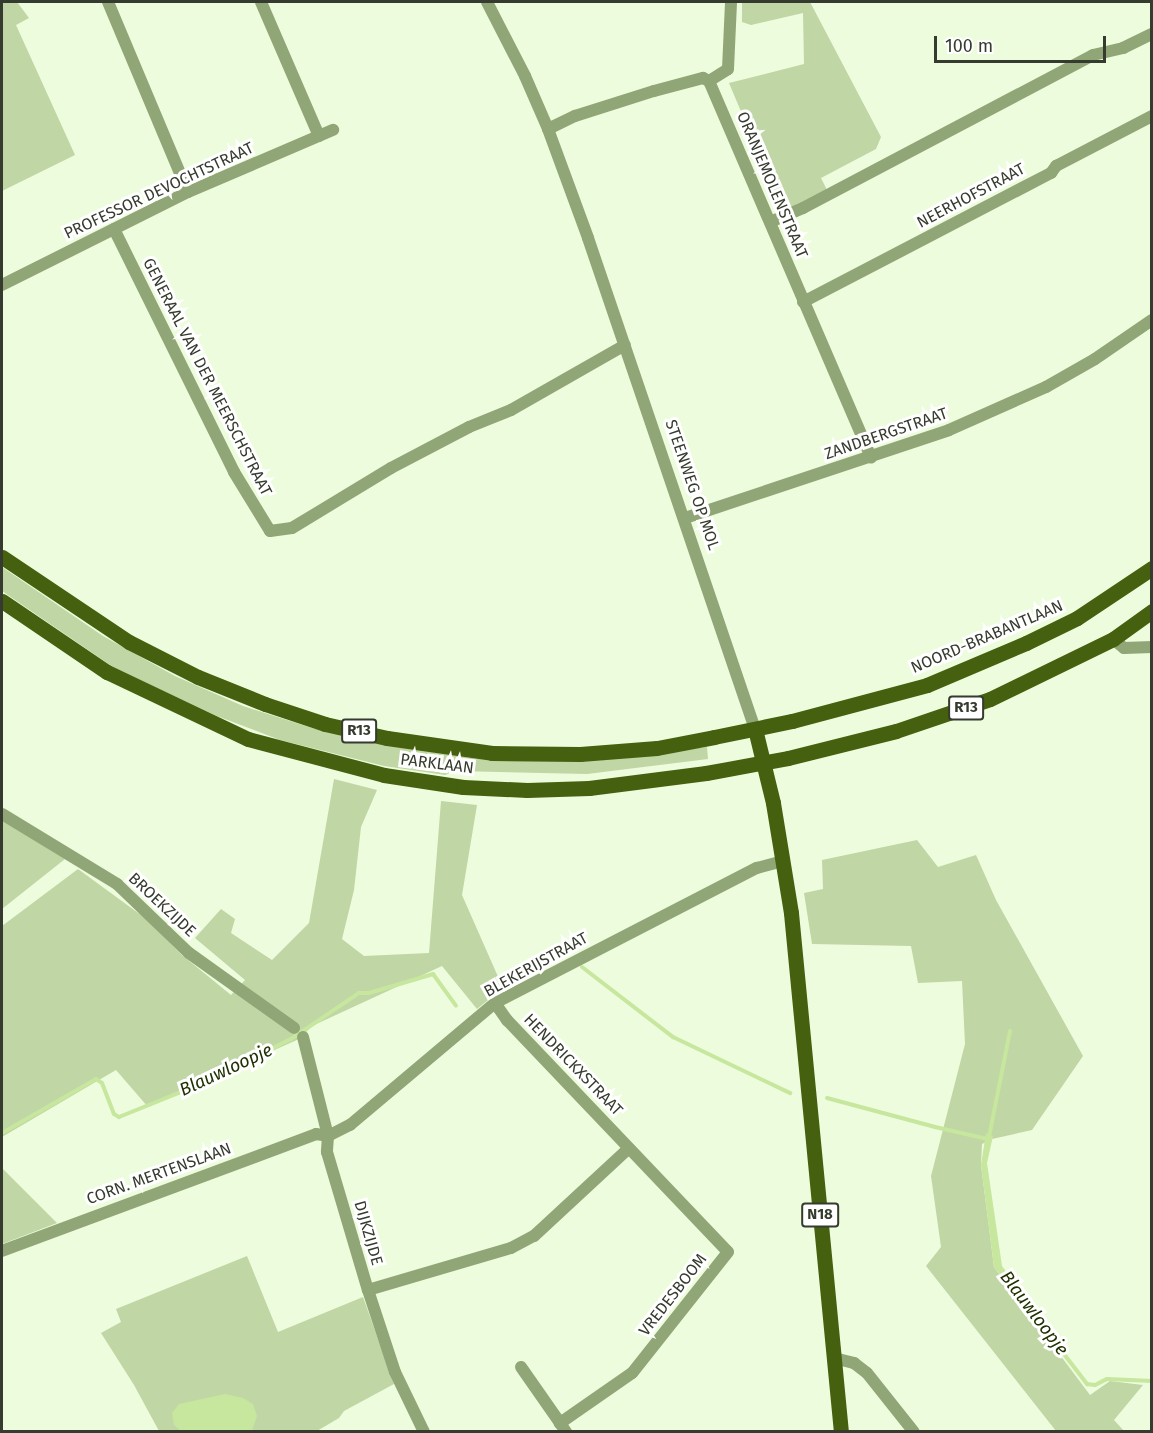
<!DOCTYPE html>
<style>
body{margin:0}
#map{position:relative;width:1153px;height:1433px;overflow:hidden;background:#edfcdc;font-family:"Fira Sans",sans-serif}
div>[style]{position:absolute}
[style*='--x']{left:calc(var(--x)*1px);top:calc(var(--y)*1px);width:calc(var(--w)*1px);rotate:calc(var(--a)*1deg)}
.green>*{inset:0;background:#c0d6a5}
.water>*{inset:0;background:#c7e69e}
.stream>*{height:4px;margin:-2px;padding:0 2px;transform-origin:2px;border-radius:2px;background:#c7e69e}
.minor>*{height:12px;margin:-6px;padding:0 6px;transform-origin:6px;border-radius:6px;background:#91a676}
.major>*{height:15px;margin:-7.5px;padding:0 7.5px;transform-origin:7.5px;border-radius:7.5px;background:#45600f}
span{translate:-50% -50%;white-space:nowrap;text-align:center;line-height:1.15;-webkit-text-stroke:6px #fff;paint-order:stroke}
.shield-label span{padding:2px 4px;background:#fff;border:2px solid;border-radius:4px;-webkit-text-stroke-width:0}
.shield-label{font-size:15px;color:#353b2e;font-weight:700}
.street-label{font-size:16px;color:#353b2e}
.water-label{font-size:18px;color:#203100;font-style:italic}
.frame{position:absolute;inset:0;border:3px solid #353b2e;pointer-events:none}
.scale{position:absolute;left:934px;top:36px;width:172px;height:27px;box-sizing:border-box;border:3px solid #353b2e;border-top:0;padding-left:8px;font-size:18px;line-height:21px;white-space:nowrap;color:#353b2e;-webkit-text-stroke:4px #fff;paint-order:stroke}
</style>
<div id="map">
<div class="green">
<div style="clip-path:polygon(2px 2px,17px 2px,29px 18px,16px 25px,75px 155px,2px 191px)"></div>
<div style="clip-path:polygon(742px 2px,810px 2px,881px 137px,876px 149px,821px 178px,828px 192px,783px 211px,729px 83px,804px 64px,803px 13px,751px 25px,742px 22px)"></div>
<div style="clip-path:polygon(2px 567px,103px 636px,175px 676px,243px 706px,312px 728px,472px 758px,539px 761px,639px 755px,707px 747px,708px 759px,587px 774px,456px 771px,445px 775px,384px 766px,280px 740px,217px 716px,116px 669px,2px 591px)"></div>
<div style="clip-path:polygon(334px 779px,377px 790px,361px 827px,354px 890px,342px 939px,364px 956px,429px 953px,441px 801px,477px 805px,462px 895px,503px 988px,477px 1009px,442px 966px,312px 1026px,299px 1039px,148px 1107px,116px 1070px,2px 1137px,2px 926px,78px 869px,145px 918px,182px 955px,231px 995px,245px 980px,195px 938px,221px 909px,235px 919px,231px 933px,272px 960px,309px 923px)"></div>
<div style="clip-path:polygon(2px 820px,65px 859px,2px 909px)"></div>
<div style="clip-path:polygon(917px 840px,938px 867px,976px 855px,996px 900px,1083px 1056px,1032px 1130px,992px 1139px,982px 1144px,981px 1165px,994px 1267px,1090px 1395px,1110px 1381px,1143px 1385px,1114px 1420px,1124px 1431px,1056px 1431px,926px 1266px,941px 1247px,931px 1176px,965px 1044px,962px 981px,918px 983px,911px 946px,812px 944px,804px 893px,823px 889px,822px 860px)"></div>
<div style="clip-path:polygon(2px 1168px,57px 1223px,2px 1244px)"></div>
<div style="clip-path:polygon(247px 1256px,278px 1332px,363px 1297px,394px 1384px,344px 1411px,339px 1418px,317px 1431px,159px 1431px,134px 1385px,101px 1333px,121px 1322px,116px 1309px)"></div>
</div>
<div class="water">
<div style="clip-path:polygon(986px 1133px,993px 1136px,987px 1163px,1002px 1266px,1049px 1329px,1044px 1333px,994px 1267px,981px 1165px)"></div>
<div style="clip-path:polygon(225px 1394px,243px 1398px,253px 1404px,257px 1416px,252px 1431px,181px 1431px,174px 1425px,172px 1413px,179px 1404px)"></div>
</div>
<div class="stream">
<div style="--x:582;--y:967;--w:115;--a:37.6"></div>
<div style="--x:673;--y:1037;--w:130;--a:25.6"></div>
<div style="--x:827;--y:1098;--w:112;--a:15"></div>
<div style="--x:935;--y:1127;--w:54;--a:12.8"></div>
<div style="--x:2;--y:1133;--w:108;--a:-29.9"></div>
<div style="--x:96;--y:1079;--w:7;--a:34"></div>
<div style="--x:102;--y:1083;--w:33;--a:69"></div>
<div style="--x:114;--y:1114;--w:6;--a:31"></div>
<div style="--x:119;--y:1117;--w:91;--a:-22"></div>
<div style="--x:203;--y:1083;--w:98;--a:-26.6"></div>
<div style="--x:291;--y:1039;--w:82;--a:-34.1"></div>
<div style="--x:359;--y:993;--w:10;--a:0"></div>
<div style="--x:369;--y:993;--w:67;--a:-16.5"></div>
<div style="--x:433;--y:974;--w:39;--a:54"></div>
<div style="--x:989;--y:1137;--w:108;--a:-78.8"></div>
<div style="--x:1044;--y:1328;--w:71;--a:52.5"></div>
<div style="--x:1087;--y:1384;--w:8;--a:7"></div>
<div style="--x:1095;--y:1385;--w:13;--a:-27"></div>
<div style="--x:1107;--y:1379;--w:45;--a:2.5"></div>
</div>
<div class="minor">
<div style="--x:108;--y:2;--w:206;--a:67.2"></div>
<div style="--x:261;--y:2;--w:146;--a:66.6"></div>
<div style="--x:487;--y:2;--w:83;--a:62.8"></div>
<div style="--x:525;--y:76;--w:58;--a:66.5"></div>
<div style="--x:548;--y:129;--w:116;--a:69.8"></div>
<div style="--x:588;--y:238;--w:519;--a:71.22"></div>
<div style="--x:709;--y:81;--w:22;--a:-32"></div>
<div style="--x:728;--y:69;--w:67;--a:-87.4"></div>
<div style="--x:548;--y:129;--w:30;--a:-26"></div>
<div style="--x:575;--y:116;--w:83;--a:-17.6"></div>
<div style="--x:654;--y:91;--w:51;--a:-14.9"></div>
<div style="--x:703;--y:78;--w:7;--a:27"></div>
<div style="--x:709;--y:81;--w:410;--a:66.7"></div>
<div style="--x:770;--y:222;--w:36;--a:-23"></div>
<div style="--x:803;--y:208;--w:328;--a:-27.8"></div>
<div style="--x:1093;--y:55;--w:31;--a:-13"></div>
<div style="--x:1123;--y:48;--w:32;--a:-26"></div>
<div style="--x:114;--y:229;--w:271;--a:63.7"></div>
<div style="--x:234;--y:472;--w:69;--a:58.6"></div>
<div style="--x:270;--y:531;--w:22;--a:-8"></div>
<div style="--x:292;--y:528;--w:116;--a:-31.2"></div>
<div style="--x:391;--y:468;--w:88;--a:-27.7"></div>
<div style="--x:469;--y:427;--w:45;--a:-22"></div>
<div style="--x:511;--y:410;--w:131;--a:-29.7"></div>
<div style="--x:2;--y:285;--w:208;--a:-26.6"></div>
<div style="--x:188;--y:192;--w:158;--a:-23.2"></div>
<div style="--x:803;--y:302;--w:280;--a:-27.5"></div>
<div style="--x:1051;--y:173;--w:9;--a:-54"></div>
<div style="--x:1056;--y:166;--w:108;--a:-27.5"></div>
<div style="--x:685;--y:518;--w:278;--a:-18.4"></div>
<div style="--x:949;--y:430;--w:106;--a:-23.9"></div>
<div style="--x:1046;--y:387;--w:56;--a:-29.7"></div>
<div style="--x:1095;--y:359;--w:69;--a:-34.4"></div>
<div style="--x:1113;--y:639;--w:14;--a:39"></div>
<div style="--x:1124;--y:648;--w:28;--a:-2"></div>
<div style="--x:2;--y:814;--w:135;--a:31.3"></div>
<div style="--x:117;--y:884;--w:100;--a:43.8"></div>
<div style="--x:189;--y:953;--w:129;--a:35.5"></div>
<div style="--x:495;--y:1003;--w:21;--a:55"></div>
<div style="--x:507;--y:1020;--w:320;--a:46.4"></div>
<div style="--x:728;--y:1252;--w:154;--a:128.4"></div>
<div style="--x:632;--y:1373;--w:88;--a:145.2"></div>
<div style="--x:560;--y:1423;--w:11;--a:56"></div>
<div style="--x:303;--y:1037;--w:102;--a:75.8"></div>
<div style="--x:328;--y:1136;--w:16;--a:94"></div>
<div style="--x:327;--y:1152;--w:144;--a:73.5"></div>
<div style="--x:368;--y:1290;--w:86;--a:71.8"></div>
<div style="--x:395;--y:1372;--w:67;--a:64.2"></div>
<div style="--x:2;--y:1251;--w:335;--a:-20.4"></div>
<div style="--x:316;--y:1134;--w:12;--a:9"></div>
<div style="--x:328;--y:1136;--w:25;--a:-27"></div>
<div style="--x:350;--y:1125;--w:189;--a:-40.1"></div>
<div style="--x:495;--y:1003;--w:295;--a:-27.3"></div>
<div style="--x:757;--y:868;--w:27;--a:-15"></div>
<div style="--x:368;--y:1290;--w:149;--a:-16.4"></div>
<div style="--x:511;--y:1248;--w:26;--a:-28"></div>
<div style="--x:534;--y:1236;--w:129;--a:-42.8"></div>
<div style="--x:834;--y:1358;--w:21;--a:14"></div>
<div style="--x:854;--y:1363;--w:16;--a:38"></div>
<div style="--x:867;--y:1373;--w:75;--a:51.5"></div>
<div style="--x:521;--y:1367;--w:68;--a:55.1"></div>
</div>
<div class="major">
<div style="--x:2;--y:557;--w:153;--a:33.8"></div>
<div style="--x:129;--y:642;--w:77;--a:26.9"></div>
<div style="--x:198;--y:677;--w:72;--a:21.9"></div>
<div style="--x:265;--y:704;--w:63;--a:18.4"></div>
<div style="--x:325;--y:724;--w:64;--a:12.7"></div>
<div style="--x:387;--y:738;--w:106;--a:8.1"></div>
<div style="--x:492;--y:753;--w:88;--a:0.7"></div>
<div style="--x:580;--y:754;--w:77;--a:-4.5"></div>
<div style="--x:657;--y:748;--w:58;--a:-10.9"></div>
<div style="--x:714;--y:737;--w:80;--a:-11.6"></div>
<div style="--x:792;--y:721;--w:140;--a:-14.9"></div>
<div style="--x:927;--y:685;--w:108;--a:-23"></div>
<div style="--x:1026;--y:643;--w:57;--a:-26.1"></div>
<div style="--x:1077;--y:618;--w:90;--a:-33.7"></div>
<div style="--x:2;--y:601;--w:127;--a:34.1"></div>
<div style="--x:107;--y:672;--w:156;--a:25.4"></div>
<div style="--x:248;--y:739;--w:141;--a:14.8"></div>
<div style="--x:384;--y:775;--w:80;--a:8.6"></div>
<div style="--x:463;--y:787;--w:64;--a:2.7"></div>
<div style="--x:527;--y:790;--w:62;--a:-1.8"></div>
<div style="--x:589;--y:788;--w:118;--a:-7.3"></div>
<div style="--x:706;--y:773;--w:83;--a:-10.4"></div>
<div style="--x:788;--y:758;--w:111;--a:-14"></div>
<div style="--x:896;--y:731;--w:99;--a:-18.8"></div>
<div style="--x:990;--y:699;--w:137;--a:-26"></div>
<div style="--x:1113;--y:639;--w:48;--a:-35.7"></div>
<div style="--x:755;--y:729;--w:76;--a:76.3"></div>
<div style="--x:773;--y:803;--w:111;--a:80.7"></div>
<div style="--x:791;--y:913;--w:521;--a:84.5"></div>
</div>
<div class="shield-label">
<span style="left:966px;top:708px">R13</span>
<span style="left:359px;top:731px">R13</span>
<span style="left:820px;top:1215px">N18</span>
</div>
<div class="street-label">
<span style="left:772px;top:185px;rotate:67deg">ORANJEMOLENSTRAAT</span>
<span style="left:159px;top:191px;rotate:-25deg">PROFESSOR DEVOCHTSTRAAT</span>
<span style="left:971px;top:196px;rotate:-28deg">NEERHOFSTRAAT</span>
<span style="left:207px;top:377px;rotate:63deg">GENERAAL VAN DER MEERSCHSTRAAT</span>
<span style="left:886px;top:434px;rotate:-19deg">ZANDBERGSTRAAT</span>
<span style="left:692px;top:485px;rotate:71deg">STEENWEG OP MOL</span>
<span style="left:987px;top:637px;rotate:-23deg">NOORD-BRABANTLAAN</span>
<span style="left:437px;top:764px;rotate:7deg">PARKLAAN</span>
<span style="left:162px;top:905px;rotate:43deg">BROEKZIJDE</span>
<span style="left:536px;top:965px;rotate:-29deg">BLEKERIJSTRAAT</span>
<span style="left:573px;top:1065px;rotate:46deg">HENDRICKXSTRAAT</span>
<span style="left:159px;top:1174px;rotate:-20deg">CORN. MERTENSLAAN</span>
<span style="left:368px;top:1233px;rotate:74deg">DIJKZIJDE</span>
<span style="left:673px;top:1295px;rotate:-52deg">VREDESBOOM</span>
</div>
<div class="water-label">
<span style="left:226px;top:1070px;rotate:-25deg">Blauwloopje</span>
<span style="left:1034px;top:1313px;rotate:53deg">Blauwloopje</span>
</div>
<div class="frame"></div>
<div class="scale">100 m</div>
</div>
